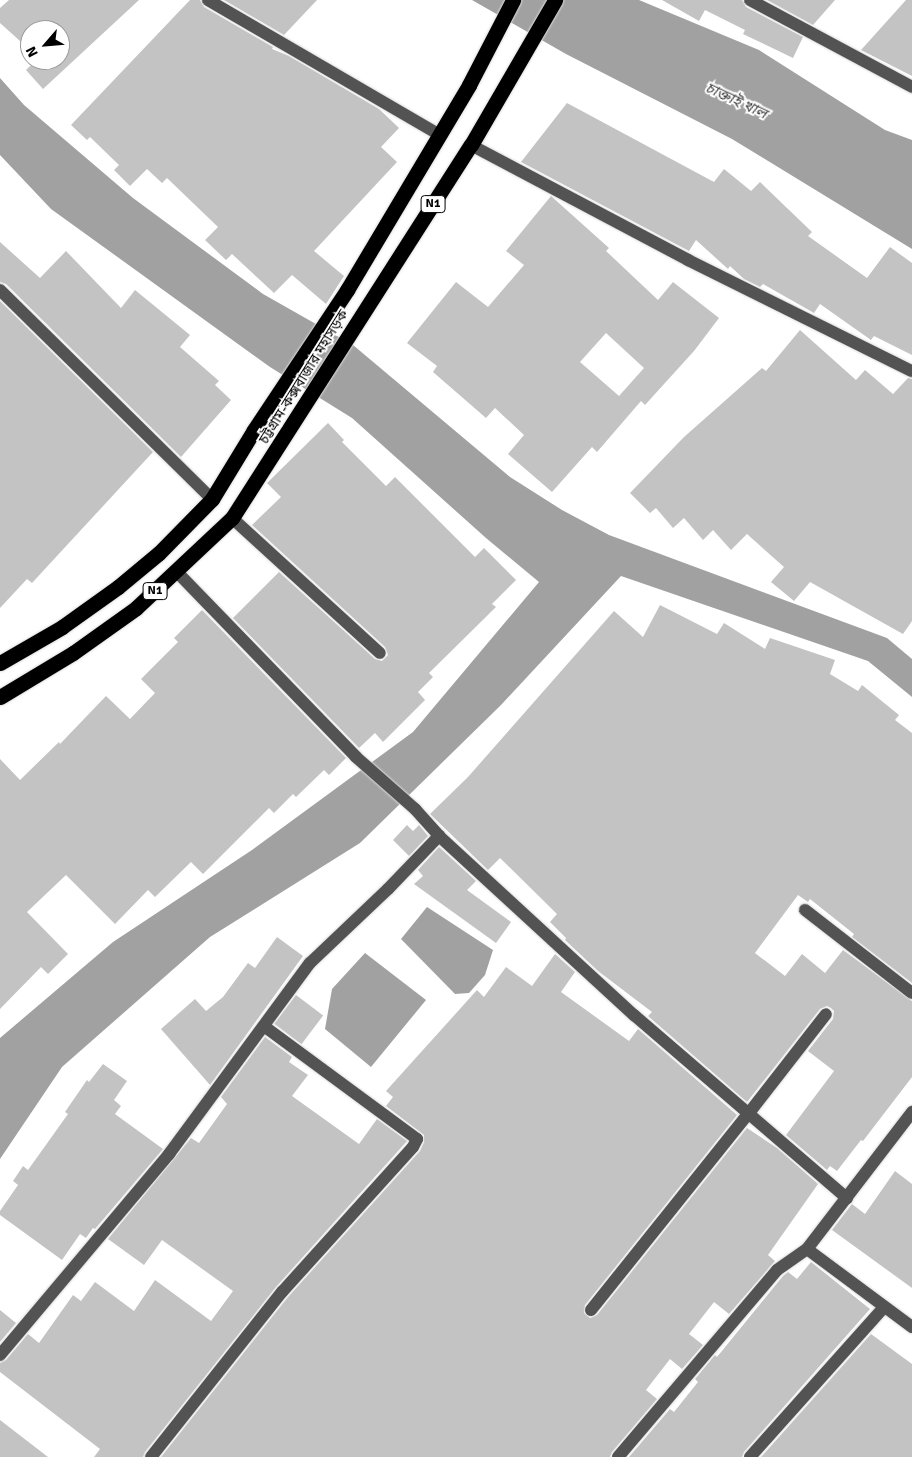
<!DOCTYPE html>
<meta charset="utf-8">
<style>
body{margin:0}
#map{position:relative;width:912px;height:1457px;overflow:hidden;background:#fff;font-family:Signika,"Noto Sans Bengali",sans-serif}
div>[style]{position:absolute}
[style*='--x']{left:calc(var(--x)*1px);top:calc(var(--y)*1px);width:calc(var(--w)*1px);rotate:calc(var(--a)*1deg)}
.water>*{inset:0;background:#a1a1a1}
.building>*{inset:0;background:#c3c3c3;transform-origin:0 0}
.roads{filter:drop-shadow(0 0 1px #dbdbdb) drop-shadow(0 0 1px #dbdbdb)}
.minor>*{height:12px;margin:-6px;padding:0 6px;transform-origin:6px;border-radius:6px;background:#535353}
.highway>*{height:15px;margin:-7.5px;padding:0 7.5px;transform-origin:7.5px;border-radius:7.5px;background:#000}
span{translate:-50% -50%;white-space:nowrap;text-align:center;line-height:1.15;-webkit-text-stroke:4px #fff;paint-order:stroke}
.shield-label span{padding:1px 4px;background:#fff;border:1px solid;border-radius:4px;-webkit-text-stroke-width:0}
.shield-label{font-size:12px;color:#000;font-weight:700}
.street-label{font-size:14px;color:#000}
.water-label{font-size:15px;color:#424242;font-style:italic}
.north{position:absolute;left:20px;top:20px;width:50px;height:50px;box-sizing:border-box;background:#fff;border:1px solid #999;border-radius:50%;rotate:243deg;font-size:14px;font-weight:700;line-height:20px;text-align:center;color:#000}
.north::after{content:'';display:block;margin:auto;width:18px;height:22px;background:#000;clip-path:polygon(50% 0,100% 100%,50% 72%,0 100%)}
</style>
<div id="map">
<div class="water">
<div style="clip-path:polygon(472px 0,639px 0,759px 50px,885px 130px,912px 140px,912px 249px,732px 139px,566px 54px)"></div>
<div style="clip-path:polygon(0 78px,24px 105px,133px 198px,263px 294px,353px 345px,510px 477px,562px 510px,609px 535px,887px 638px,912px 659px,912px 697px,868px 661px,621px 576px,501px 705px,360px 843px,210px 937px,62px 1067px,0 1159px,0 1038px,113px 942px,252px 850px,413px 732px,539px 582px,486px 538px,352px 418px,270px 367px,51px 209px,0 155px)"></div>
<div style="clip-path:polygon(427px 907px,493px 950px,485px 975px,469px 993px,455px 994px,401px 939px)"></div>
<div style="clip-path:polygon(365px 953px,426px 1000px,371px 1067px,325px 1029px,332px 989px)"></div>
</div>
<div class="building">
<div style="clip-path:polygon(9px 0,139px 0,43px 89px,26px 70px,36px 60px,60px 60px,60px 30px,30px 30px,30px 50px,0 23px,0 8px)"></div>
<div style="clip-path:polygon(190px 0,200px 0,204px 7px,273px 47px,272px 49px,289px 56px,379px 109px,399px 128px,381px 147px,397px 162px,314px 251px,344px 276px,326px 304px,292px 275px,274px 293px,232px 254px,226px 260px,205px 240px,218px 227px,167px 178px,162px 183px,147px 169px,130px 186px,114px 170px,119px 165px,90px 137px,87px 140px,71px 125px)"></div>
<div style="clip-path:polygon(224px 0,317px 0,284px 35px)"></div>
<div style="clip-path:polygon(662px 0,742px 0,746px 7px,803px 37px,793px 58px,743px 34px,745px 30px,705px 10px,699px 21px)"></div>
<div style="clip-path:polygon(767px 0,835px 0,813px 25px)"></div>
<div style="clip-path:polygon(906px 0,912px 0,912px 76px,861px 50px)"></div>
<div style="clip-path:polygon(567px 103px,714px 182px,724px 169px,751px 191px,760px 182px,812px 232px,808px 236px,867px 278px,890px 247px,912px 263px,912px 355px,874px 336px,871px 340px,820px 304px,814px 313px,763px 284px,760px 287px,744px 279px,730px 266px,728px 269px,696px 240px,689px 251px,521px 162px)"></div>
<div style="clip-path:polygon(evenodd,551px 196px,609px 248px,606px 251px,658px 300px,673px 282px,719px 318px,694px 351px,645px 405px,641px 401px,597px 452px,592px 447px,552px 492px,508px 454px,524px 435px,495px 408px,486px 418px,433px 372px,437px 366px,407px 343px,456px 282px,488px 307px,524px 265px,506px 251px,551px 196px,606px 333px,644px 368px,619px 396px,580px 362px,606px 333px)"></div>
<div style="clip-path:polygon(0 242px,40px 278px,66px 251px,121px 308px,135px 290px,190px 335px,180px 347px,219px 381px,215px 385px,231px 400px,181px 457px,6px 284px,0 282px)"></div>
<div style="clip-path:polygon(0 301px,153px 452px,32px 583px,27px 579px,0 608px)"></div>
<div style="clip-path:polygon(800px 330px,856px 380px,865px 370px,893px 394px,908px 378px,912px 379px,912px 621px,903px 634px,810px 582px,794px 601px,771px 582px,784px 567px,747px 534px,731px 550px,713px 530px,703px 540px,684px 518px,673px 528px,656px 508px,650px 513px,630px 493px,684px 437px,762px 368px,766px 371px)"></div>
<div style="clip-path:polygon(328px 423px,344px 440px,342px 442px,386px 486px,395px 477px,475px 557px,484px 548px,516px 580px,492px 604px,496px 607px,429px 673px,433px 677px,418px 692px,425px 700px,383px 742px,375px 733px,359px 748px,233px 618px,279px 572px,375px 659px,382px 661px,388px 655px,385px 647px,252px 525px,281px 497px,267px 483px)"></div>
<div style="clip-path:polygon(660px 605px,717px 634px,724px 623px,765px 649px,770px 638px,835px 660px,830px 674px,858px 691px,862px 685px,899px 715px,895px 720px,912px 733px,912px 983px,852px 937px,854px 934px,810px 899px,808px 902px,798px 895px,755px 953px,785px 976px,802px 954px,825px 973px,843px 950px,912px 1001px,912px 1077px,863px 1141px,861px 1140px,837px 1171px,830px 1166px,827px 1170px,786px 1135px,834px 1071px,808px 1051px,833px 1019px,834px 1011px,831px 1008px,827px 1006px,820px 1009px,747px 1102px,648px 1016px,652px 1012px,598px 971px,565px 940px,566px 938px,550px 922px,557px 914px,500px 858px,488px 870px,430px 814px,468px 777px,614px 611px,643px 637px)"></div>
<div style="clip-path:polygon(202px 610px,346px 758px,329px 775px,324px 770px,296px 797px,293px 794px,274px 813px,269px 808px,203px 874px,191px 862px,155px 897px,148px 890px,115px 924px,66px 875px,27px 912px,68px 954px,48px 974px,41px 967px,0 1009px,0 759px,20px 780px,59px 742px,60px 744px,106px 696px,130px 719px,155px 693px,141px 679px,178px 642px,174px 638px)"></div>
<div style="clip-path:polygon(407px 825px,413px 831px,419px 825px,428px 836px,409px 856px,393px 840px)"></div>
<div style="clip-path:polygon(439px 847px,476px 881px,467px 890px,511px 922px,496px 943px,414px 884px,423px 876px,418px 870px)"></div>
<div style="clip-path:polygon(277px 937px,303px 956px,210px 1085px,161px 1029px,195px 999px,206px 1011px,223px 997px,248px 963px,255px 968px)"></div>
<div style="clip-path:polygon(555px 954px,575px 972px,561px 992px,629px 1041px,638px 1029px,737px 1115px,585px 1305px,584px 1313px,590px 1318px,597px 1315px,747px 1128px,777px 1148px,818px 1184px,768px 1255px,775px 1261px,729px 1314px,714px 1302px,689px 1334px,703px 1345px,682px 1369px,670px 1359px,646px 1390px,657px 1399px,612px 1452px,610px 1457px,161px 1457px,288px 1297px,420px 1151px,424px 1142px,424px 1135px,386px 1106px,393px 1097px,386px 1091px,477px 990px,484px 997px,506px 967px,532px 986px)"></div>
<div style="left:296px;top:995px;width:34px;height:36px;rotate:37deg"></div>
<div style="clip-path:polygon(265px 1037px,292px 1057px,289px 1062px,308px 1075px,292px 1096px,359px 1144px,377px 1119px,407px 1141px,276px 1287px,145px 1452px,143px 1457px,94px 1457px,100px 1449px,0 1372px,0 1363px,6px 1360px,28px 1334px,39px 1343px,73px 1295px,81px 1301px,95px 1282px,134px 1311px,155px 1280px,211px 1321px,233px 1291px,162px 1240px,144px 1265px,108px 1239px,191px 1138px,199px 1143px,227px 1104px,221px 1097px)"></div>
<div style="clip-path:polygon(103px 1064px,127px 1081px,114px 1100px,121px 1106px,115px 1114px,163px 1149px,95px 1229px,93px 1228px,86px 1238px,80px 1234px,62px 1260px,0 1215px,0 1211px,18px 1185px,13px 1181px,23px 1166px,28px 1170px,68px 1114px,65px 1112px,87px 1080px,89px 1082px)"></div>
<div style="clip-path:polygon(895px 1171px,912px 1184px,912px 1288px,832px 1230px,852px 1204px,865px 1214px)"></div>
<div style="clip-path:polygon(811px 1262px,870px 1309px,744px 1452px,742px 1457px,629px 1457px,670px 1409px,674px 1412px,698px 1382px,695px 1379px,715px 1355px,717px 1357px,783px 1276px,788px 1272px,797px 1279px)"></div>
<div style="clip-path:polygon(0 1310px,16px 1323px,0 1342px)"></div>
<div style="clip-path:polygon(871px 1334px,912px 1364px,912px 1457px,761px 1457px)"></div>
<div style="clip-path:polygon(0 1420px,48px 1457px,0 1457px)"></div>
</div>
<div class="roads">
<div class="minor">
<div style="--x:208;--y:0;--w:268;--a:30.2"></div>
<div style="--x:750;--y:0;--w:184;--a:28.2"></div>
<div style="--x:471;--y:145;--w:246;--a:27.9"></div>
<div style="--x:688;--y:260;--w:250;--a:26.4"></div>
<div style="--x:0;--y:290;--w:298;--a:44.6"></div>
<div style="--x:232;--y:518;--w:200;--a:42.4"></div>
<div style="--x:176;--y:571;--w:259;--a:45.9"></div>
<div style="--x:356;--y:757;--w:79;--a:41.4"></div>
<div style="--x:415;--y:809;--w:36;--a:48"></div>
<div style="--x:439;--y:836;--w:265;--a:42.6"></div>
<div style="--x:634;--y:1015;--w:281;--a:40.7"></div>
<div style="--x:805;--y:910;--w:135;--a:37.8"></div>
<div style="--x:807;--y:1249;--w:131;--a:36.6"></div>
<div style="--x:591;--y:1310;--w:253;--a:-51.3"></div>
<div style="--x:749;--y:1113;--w:125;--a:-52.1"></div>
<div style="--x:0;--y:1355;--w:263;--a:-49.9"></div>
<div style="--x:169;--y:1154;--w:237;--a:-53.6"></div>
<div style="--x:310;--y:963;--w:108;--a:-43.5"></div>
<div style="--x:388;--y:889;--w:74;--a:-46.1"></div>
<div style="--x:151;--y:1457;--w:211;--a:-51.6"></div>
<div style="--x:282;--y:1292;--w:195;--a:-47.9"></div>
<div style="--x:413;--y:1147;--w:9;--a:-63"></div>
<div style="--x:417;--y:1139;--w:190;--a:-143.6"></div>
<div style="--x:618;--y:1457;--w:245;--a:-49.6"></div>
<div style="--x:777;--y:1270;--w:37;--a:-35"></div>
<div style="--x:807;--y:1249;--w:173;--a:-52.5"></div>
<div style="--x:750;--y:1457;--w:201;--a:-48.2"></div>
</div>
<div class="highway">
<div style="--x:0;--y:663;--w:72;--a:-30.1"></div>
<div style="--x:62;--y:627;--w:69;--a:-35.5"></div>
<div style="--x:118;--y:587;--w:53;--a:-39.7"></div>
<div style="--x:159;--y:553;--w:76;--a:-45.5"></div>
<div style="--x:212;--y:499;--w:81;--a:-58.7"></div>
<div style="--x:254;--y:430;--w:168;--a:-56.4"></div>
<div style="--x:347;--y:290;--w:239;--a:-59.2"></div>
<div style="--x:469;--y:85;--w:96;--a:-62.6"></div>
<div style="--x:0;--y:697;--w:85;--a:-31.1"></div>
<div style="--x:73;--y:653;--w:77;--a:-35.5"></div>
<div style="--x:136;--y:608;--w:132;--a:-43.2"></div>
<div style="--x:232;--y:518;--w:443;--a:-57.4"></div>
<div style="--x:471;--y:145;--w:168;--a:-59.9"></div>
</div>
</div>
<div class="shield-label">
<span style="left:433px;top:204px">N1</span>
<span style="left:155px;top:591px">N1</span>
</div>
<div class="street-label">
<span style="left:304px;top:377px;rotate:-58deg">চট্টগ্রাম-কক্সবাজার মহাসড়ক</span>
</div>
<div class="water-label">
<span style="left:736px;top:101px;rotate:25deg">চাক্তাই খাল</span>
</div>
<div class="north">N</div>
</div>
